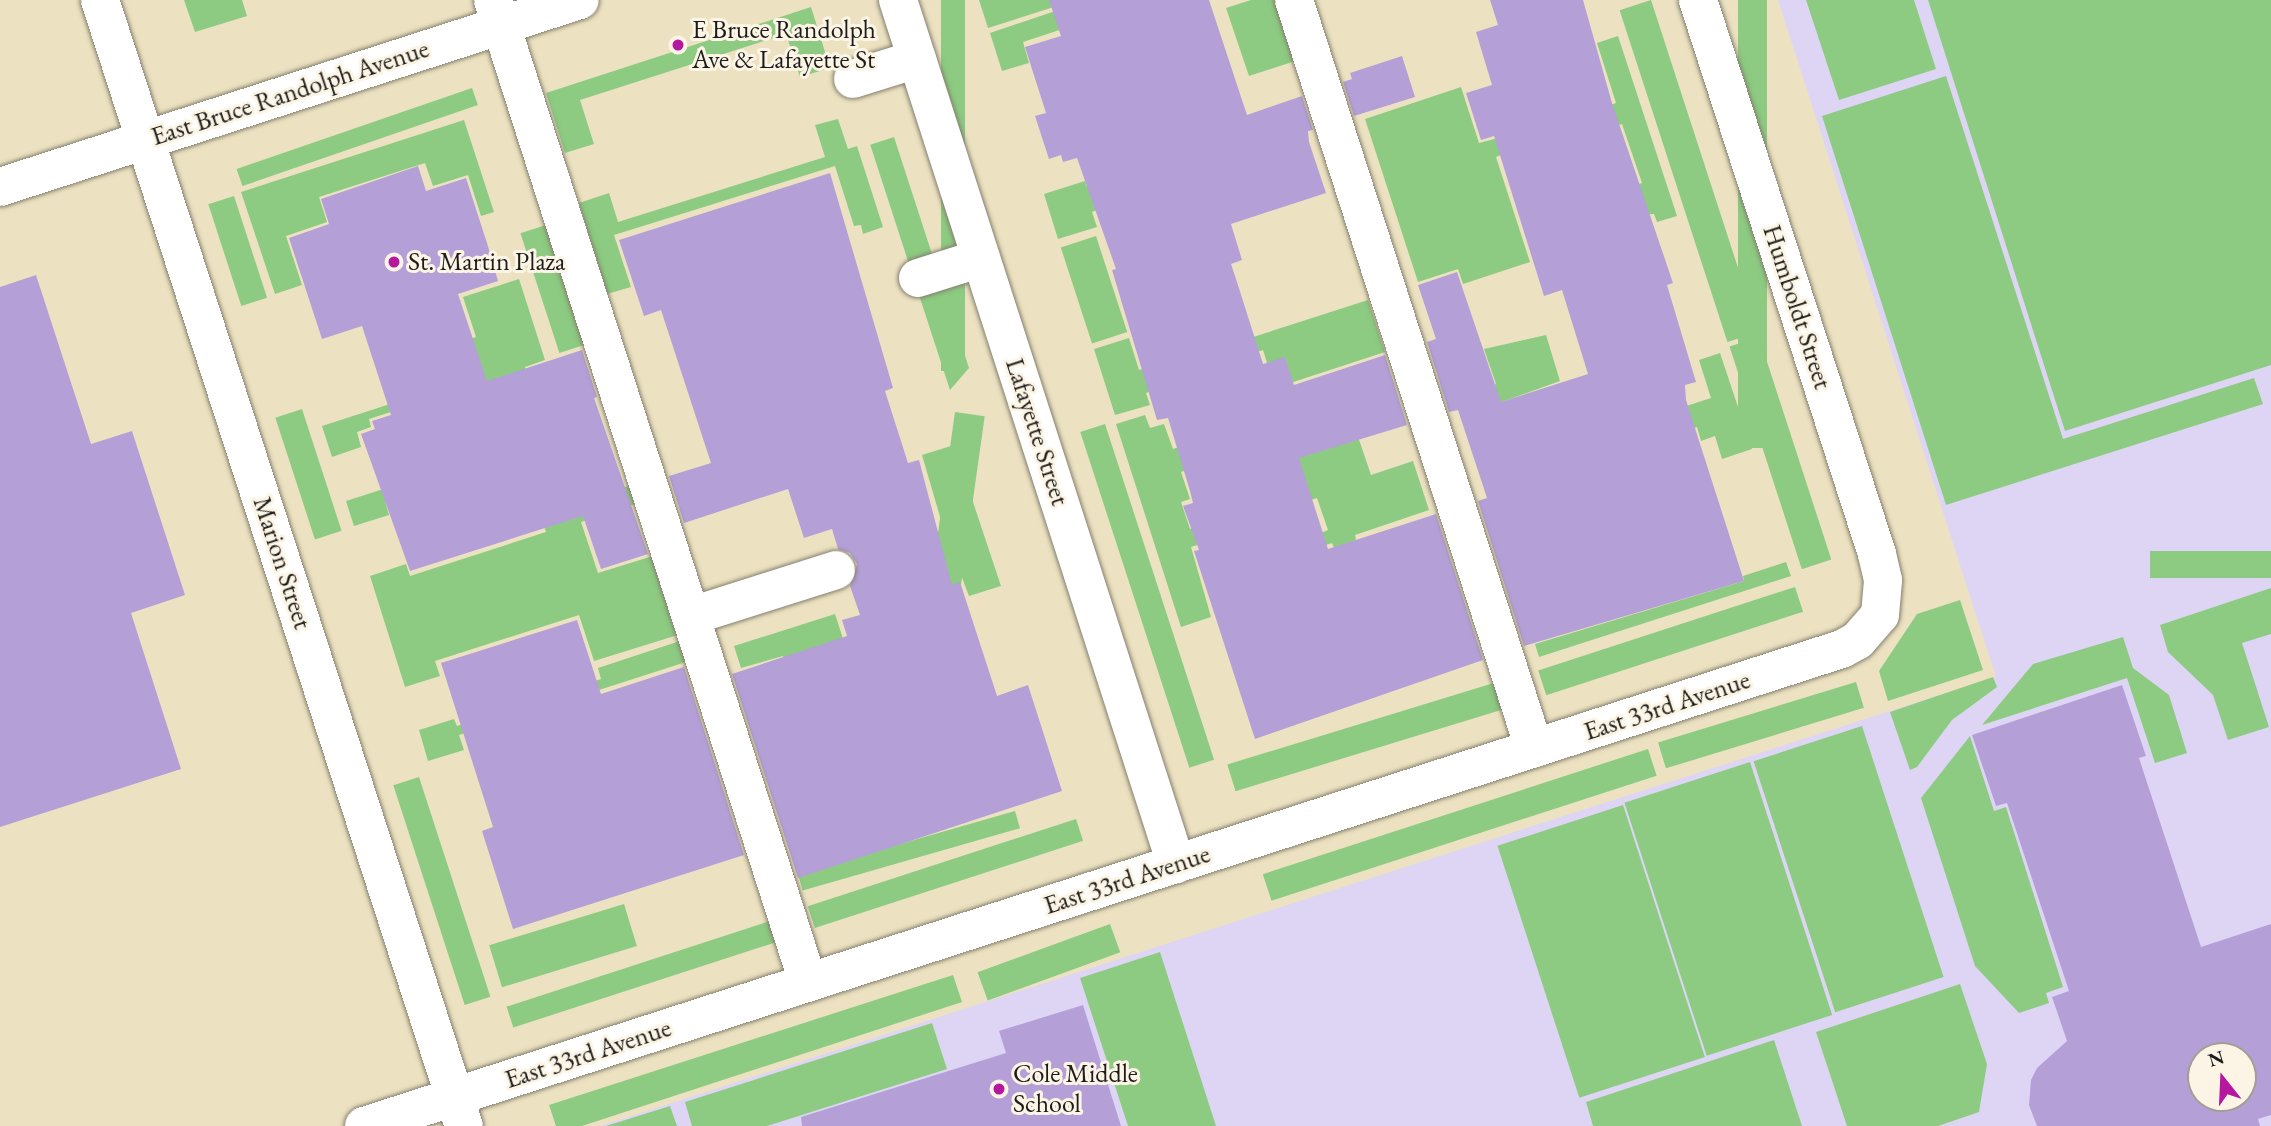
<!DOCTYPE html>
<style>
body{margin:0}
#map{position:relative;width:2271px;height:1126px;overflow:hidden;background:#ece2c1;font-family:"EB Garamond",serif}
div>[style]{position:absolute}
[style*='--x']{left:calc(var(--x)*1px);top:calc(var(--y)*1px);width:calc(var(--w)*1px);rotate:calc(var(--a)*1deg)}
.built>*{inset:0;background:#ded5f5}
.green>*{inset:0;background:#8ccb81;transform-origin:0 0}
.building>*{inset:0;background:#b4a0d7}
.roads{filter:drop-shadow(0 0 2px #847f6e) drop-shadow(0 0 2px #847f6e)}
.minor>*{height:38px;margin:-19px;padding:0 19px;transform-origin:19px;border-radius:19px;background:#fff}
.dots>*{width:19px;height:19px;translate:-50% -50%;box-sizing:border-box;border:4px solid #fcf5e5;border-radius:50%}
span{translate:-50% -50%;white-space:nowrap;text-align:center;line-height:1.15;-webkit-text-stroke:6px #fcf5e5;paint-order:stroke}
.poi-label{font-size:26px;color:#1c1c1c}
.left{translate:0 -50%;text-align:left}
.street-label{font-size:26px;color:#1c1c1c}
.north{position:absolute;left:2187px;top:1042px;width:70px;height:70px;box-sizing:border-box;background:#fcf5e5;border:2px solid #a29e95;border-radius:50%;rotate:342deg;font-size:19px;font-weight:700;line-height:28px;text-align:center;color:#1c1c1c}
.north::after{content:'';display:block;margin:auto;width:24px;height:32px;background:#b5179e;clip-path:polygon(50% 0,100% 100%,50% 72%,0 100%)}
</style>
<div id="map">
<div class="built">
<div style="clip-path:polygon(evenodd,1778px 0,2271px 0,2271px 1126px,600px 1126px,1996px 677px,1778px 0,2201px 1056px,2243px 1056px,2243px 1098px,2201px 1098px,2201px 1056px)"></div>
</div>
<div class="green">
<div style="clip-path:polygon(184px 0,242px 0,247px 16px,195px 32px)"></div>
<div style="left:941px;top:0;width:24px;height:371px"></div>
<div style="clip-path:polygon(979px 0,1076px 0,988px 28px)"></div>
<div style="clip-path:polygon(1088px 0,1132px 6px,1023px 42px,1029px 63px,1002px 71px,990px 33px)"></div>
<div style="clip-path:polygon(1251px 0,1275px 0,1295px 61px,1249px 76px,1226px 8px)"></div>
<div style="left:1651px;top:0;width:349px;height:33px;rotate:72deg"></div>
<div style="left:1738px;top:0;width:29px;height:448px"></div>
<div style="clip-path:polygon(1806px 0,1914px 0,1936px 69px,1839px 100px)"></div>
<div style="clip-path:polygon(1928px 0,2271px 0,2271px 365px,2065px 431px)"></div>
<div style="clip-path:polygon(811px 7px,830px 68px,800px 77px,786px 34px,580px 100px,594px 144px,565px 153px,546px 93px)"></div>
<div style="clip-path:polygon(1618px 36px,1677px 216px,1657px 222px,1654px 214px,1524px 222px,1642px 183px,1622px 124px,1590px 134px,1503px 140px,1616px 103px,1597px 43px)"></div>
<div style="clip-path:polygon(1946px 76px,2063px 439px,2254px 378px,2263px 404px,1946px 505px,1822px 116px)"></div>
<div style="clip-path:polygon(1461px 87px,1479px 143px,1498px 138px,1503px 154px,1496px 157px,1530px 262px,1463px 284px,1458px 269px,1418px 282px,1365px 119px)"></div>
<div style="left:472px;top:88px;width:18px;height:249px;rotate:71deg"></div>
<div style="clip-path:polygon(838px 119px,848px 149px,857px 146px,883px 227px,863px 234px,861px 225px,854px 226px,835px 166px,614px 235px,631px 287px,607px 294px,579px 203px,609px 193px,618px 222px,825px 157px,815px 125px)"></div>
<div style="clip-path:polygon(464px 120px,494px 212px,481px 216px,468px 175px,433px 186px,425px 163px,319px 197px,327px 222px,286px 236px,302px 285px,275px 294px,241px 192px)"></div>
<div style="left:894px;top:137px;width:125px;height:25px;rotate:72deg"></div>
<div style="clip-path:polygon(1085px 181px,1087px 187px,1098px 184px,1106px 207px,1092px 212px,1097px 227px,1058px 239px,1044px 194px)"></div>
<div style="left:234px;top:196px;width:107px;height:27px;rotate:72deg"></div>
<div style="left:549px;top:224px;width:126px;height:30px;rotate:72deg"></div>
<div style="left:1096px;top:236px;width:101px;height:37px;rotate:72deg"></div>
<div style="clip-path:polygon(519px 279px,545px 360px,525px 367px,538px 408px,469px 387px,369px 419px,371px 427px,357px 432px,361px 447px,332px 457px,322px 426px,455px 383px,444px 348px,476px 337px,463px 297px)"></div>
<div style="clip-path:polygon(942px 284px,969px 368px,950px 390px,918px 292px)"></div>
<div style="clip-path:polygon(1368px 300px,1385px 352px,1275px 388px,1263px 350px,1159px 383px,1154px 369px)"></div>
<div style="clip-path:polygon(1546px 335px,1560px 381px,1461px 417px,1455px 398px,1496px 384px,1484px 349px)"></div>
<div style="left:1759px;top:337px;width:234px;height:31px;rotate:72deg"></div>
<div style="clip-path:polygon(1129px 338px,1139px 370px,1149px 367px,1156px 389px,1146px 393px,1150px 405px,1115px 415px,1094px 349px)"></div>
<div style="clip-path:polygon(1720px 353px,1752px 449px,1722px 459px,1715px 436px,1701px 441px,1697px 427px,1659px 439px,1668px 412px,1711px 398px,1699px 360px)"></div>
<div style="left:302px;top:409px;width:128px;height:28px;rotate:72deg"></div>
<div style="left:955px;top:412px;width:30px;height:413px;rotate:8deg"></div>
<div style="clip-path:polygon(1145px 415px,1150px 428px,1164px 424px,1173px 449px,1211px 436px,1279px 440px,1181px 472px,1190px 499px,1181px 502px,1190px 529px,1201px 526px,1206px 542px,1191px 547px,1211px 617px,1181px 627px,1116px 424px)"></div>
<div style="clip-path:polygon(1352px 419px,1371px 475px,1413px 461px,1429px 510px,1355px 535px,1356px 540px,1334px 548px,1332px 543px,1317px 548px,1313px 536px,1328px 530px,1317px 498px,1304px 502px,1286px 426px)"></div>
<div style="left:1105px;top:424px;width:353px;height:26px;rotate:72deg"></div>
<div style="clip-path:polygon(954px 445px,1001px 586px,969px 596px,961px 575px,957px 575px,922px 455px)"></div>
<div style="clip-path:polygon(452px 467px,455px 478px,385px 501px,389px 515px,354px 526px,346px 501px)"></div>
<div style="clip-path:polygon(632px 485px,638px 503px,581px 522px,598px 573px,656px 555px,681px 634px,594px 661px,579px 615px,435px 661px,440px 676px,405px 687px,370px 576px,406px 564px,410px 576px,546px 532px,540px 514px)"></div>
<div style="left:2271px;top:551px;width:27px;height:121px;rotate:90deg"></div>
<div style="clip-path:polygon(1786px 562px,1791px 576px,1539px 657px,1535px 644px,1744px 581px,1743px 576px)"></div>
<div style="left:1795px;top:587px;width:26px;height:270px;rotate:72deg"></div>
<div style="clip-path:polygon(2271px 588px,2271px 634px,2242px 643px,2269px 727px,2228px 740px,2213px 695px,2168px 652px,2160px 625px)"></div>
<div style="clip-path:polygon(1960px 600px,1983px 670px,1888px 701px,1879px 671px,1917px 614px)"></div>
<div style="clip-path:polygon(835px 614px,849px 657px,796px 698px,783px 656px,741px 668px,734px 646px)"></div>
<div style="clip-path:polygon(2123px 637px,2133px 668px,2169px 695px,2187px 753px,2155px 763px,2127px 678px,1982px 725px,2033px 664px)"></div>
<div style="clip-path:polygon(683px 640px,689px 661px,459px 735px,464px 750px,428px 761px,419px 730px,454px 719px,457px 726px,601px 679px,598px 668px)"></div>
<div style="clip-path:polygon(1993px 677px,1997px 687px,1952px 720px,1917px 767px,1910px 770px,1890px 712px)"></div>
<div style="left:1497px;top:682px;width:28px;height:282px;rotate:73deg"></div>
<div style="left:1856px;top:682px;width:27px;height:207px;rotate:73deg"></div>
<div style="left:1862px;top:726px;width:264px;height:114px;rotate:72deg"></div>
<div style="clip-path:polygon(1970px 736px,1994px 811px,2006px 807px,2063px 987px,2046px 993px,2049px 1003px,2019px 1013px,1975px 966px,1921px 798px)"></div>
<div style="left:1648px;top:749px;width:28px;height:405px;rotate:72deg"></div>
<div style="left:1750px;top:762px;width:266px;height:132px;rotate:72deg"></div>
<div style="left:419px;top:777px;width:231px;height:27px;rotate:72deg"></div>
<div style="left:1623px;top:805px;width:265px;height:132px;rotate:72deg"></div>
<div style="left:1015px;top:811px;width:18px;height:226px;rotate:74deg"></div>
<div style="left:1076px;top:819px;width:23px;height:282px;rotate:72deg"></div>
<div style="left:624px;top:904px;width:44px;height:141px;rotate:73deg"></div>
<div style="left:770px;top:921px;width:22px;height:277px;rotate:72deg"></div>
<div style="left:1110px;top:924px;width:30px;height:141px;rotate:70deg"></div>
<div style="clip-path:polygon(1160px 952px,1216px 1126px,1128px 1126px,1080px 978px)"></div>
<div style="clip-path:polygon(953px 975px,962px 1002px,582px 1126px,556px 1126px,549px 1105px)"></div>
<div style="clip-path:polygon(1960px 984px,1987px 1064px,1979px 1112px,1938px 1126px,1847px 1126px,1816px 1032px)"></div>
<div style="clip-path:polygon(932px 1023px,947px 1069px,767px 1126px,692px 1126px,685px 1102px)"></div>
<div style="clip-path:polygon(1774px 1040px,1802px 1126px,1593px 1126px,1586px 1102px)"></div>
<div style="clip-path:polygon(670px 1106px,677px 1126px,606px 1126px)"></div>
</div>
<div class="building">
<div style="clip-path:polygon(1049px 0,1209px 0,1247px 115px,1302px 96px,1313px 130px,1308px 131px,1309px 142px,1326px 193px,1231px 224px,1242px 260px,1231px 264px,1237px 282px,1263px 364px,1285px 357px,1294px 385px,1385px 355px,1407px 425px,1299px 458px,1328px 549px,1436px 514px,1483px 660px,1255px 739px,1194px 551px,1199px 550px,1183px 506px,1193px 503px,1190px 491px,1168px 418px,1157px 420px,1112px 270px,1116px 269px,1077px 158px,1063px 162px,1061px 155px,1049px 159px,1035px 116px,1046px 113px,1025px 47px,1061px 36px)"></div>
<div style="clip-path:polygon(1490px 0,1583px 0,1612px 103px,1673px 283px,1667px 285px,1696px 382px,1685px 385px,1686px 400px,1744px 581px,1524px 646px,1478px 501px,1487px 498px,1458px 410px,1449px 412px,1427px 342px,1436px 339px,1418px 285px,1457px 272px,1501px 402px,1588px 374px,1562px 290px,1544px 296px,1494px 136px,1481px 140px,1466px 93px,1492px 85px,1476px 32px,1498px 25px)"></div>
<div style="clip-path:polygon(1402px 56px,1415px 97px,1354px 116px,1343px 82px,1352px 79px,1350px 73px)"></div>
<div style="clip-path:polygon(418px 166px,426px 191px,466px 178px,487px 243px,498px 281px,458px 294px,487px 381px,582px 350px,597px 397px,594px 398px,648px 554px,601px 569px,583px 516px,410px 571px,361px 434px,375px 429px,372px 421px,391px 415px,362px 326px,322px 339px,289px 238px,329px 224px,321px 199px)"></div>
<div style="clip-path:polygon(830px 173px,893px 388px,885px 391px,908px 463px,919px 460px,952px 585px,960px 582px,997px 696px,1028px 685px,1062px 791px,798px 878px,732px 674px,847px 636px,842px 620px,860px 615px,850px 586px,857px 564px,850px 553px,838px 549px,832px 529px,804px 538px,788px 489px,684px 523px,669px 476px,711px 463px,661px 310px,644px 316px,619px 240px)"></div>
<div style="clip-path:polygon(36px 275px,91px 444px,132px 431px,185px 595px,131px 613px,181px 769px,0 827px,0 287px)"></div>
<div style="clip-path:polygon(577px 620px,601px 694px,684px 667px,744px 855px,513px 929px,482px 831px,493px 827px,441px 663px)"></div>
<div style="clip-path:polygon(evenodd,2122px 685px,2146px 756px,2139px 758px,2201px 947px,2271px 924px,2271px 1115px,2258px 1119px,2260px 1126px,2037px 1126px,2029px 1105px,2031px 1080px,2037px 1068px,2067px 1041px,2052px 997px,2069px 991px,2007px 803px,1996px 806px,1972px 735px,2122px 685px,2201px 1056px,2243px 1056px,2243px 1098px,2201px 1098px,2201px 1056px)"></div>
<div style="clip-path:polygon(1083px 1005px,1121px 1126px,802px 1126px,801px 1117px,1006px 1053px,999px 1031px)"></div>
</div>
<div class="roads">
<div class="minor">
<div style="--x:100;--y:0;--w:1183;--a:72.09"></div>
<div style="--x:493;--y:0;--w:1031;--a:72.22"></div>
<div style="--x:898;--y:0;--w:908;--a:72.16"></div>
<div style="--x:1294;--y:0;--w:786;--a:72.21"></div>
<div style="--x:853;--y:79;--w:67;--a:-17.4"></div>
<div style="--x:0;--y:187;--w:609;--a:-17.87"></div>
<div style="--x:918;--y:278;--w:66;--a:-17.6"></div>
<div style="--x:691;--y:616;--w:152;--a:-17.6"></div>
<div style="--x:364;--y:1126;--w:1553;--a:-17.89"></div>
<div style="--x:1842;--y:649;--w:18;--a:-29"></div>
<div style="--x:1858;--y:640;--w:33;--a:-49"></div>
<div style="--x:1880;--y:615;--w:35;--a:-85"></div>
<div style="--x:1883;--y:580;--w:27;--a:-103"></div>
<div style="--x:1877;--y:554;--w:582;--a:-107.91"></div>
</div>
</div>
<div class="dots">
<div style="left:678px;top:45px;background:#b5179e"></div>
<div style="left:394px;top:262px;background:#b5179e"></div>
<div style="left:999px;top:1089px;background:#b5179e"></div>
</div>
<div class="poi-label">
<span class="left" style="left:692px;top:45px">E Bruce Randolph<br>Ave &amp; Lafayette St</span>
<span class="left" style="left:408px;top:262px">St. Martin Plaza</span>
<span class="left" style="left:1013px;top:1089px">Cole Middle<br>School</span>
</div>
<div class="street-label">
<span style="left:290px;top:93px;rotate:-18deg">East Bruce Randolph Avenue</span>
<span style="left:1797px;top:307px;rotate:72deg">Humboldt Street</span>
<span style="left:1037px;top:432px;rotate:72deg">Lafayette Street</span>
<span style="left:282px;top:563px;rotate:72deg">Marion Street</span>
<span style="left:1667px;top:706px;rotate:-18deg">East 33rd Avenue</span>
<span style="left:1127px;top:880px;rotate:-18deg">East 33rd Avenue</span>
<span style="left:588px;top:1054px;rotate:-18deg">East 33rd Avenue</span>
</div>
<div class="north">N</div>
</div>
